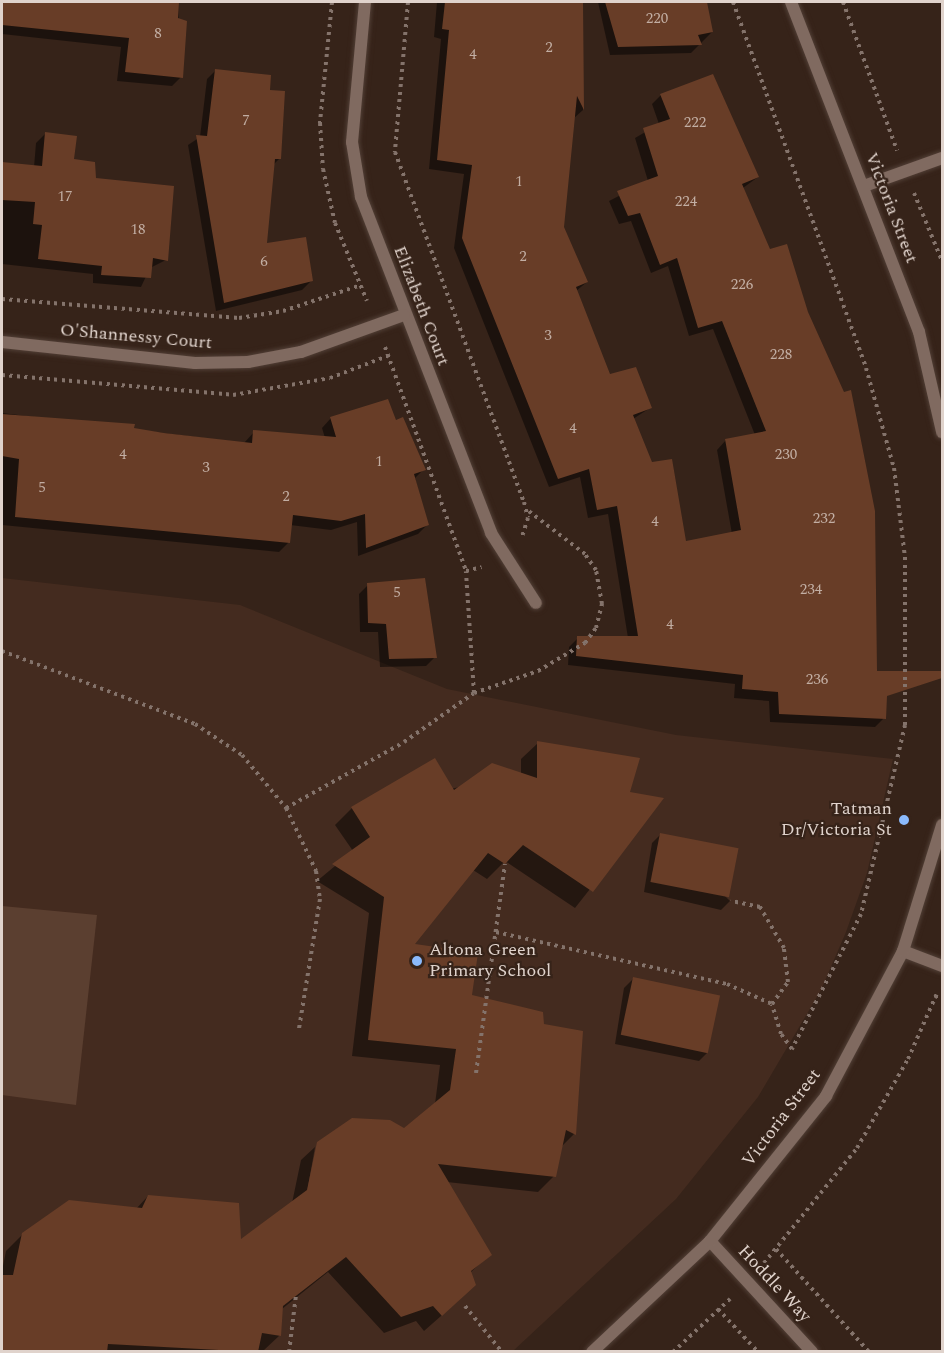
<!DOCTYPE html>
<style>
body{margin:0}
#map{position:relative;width:944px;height:1353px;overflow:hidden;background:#362319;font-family:Spectral,serif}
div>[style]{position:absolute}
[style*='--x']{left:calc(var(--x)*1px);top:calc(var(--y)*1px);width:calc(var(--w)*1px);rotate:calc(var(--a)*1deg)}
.built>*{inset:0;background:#442b1f}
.green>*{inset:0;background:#5b3f30}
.shadow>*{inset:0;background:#0007}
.building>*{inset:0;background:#683d27;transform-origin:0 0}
.path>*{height:4px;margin-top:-2px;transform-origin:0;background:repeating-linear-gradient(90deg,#84736b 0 3px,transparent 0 7.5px)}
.roads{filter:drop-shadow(0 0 2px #513f36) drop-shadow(0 0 2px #513f36)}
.minor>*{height:12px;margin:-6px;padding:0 6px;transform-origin:6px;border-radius:6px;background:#806a60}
.tertiary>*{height:12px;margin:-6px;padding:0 6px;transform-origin:6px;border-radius:6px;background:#806a60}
.dots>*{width:16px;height:16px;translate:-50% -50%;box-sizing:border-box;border:3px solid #362319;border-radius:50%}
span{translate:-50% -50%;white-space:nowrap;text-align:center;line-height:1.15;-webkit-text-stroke:4.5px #362319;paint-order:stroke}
.number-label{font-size:15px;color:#c2aea3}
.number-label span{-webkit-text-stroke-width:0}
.street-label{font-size:18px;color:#e0d3cc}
.poi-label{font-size:18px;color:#e0d3cc}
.right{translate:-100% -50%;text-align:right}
.left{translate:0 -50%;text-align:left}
.frame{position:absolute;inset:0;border:3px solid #e0d3cc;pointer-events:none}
</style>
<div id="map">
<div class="built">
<div style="clip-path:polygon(2px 578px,240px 605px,447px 689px,676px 735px,893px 759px,867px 873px,846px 932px,821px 990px,758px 1097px,676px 1199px,513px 1351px,2px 1352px)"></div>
</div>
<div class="green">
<div style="clip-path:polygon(2px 906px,97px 915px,76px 1105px,2px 1095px)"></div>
</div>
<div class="shadow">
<div style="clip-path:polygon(2px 2px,178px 2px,181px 77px,172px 86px,117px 81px,121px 47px,2px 34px)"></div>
<div style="clip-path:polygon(437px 2px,581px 2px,583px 110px,573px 119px,562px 227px,587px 282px,576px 291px,609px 376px,650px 408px,633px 419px,684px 543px,732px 534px,717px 450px,726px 440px,755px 435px,713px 329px,689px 336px,668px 266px,651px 273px,631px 221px,619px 224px,609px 201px,648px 181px,635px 138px,659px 124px,652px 104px,661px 95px,758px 177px,743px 188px,876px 673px,884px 718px,875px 727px,770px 722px,769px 701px,734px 698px,735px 684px,568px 665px,569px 647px,578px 638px,628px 638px,608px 514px,588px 518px,580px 477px,549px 487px,454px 248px,464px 174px,429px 169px,441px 39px,434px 37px)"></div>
<div style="clip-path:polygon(598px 2px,706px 2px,712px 32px,691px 53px,610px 55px)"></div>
<div style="clip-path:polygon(216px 70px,268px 91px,280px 158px,273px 165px,265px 245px,311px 281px,302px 290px,216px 311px,188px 145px,200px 137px,207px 79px)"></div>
<div style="clip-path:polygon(45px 134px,166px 260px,150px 268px,141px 287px,93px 283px,93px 274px,2px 264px,2px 163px,34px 167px,36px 143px)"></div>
<div style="clip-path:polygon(2px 413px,244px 443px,254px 432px,325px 438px,322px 428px,331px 418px,395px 422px,424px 469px,415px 478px,427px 525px,418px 534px,358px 556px,357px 522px,331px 530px,290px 525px,288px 543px,279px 552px,2px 525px)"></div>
<div style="clip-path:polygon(368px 585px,435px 657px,426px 666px,380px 667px,378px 632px,360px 632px,359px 594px)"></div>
<div style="clip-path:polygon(538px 743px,629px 793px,661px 799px,575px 908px,505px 861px,487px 879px,473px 870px,412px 945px,471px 996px,542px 1025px,574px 1134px,560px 1148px,554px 1176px,538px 1192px,447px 1182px,490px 1254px,470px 1273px,458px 1301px,424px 1331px,416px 1321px,384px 1333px,328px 1272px,282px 1309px,280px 1335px,263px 1351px,2px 1352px,2px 1271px,6px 1251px,23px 1234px,136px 1209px,148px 1196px,240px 1242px,292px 1203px,301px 1160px,315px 1147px,306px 1198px,318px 1143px,404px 1130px,435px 1104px,440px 1065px,352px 1056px,369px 913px,317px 881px,353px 851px,335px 825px,352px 808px,521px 775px,521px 759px)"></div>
<div style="clip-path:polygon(661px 834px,730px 901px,721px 910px,644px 892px,652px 843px)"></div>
<div style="clip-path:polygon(633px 979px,708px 1052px,699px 1061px,615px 1044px,624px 988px)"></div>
</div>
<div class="building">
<div style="clip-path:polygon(2px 2px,179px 2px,178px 18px,187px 21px,183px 78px,125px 72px,129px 38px,2px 25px)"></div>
<div style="clip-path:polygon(445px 2px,583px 2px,584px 110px,577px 96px,564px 227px,588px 282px,576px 287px,610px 374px,636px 367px,652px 408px,633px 415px,652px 462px,672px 459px,686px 541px,741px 530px,725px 439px,766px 431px,722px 321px,698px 328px,677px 258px,660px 265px,640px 213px,628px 216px,617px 191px,658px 176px,643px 128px,670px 119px,660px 94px,713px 74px,759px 177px,742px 184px,770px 249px,787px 244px,808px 312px,844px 392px,851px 390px,875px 511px,877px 671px,942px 671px,942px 678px,887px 696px,886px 719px,779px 714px,778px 692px,742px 689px,743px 675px,576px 656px,577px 636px,638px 636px,617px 506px,597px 510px,589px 469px,558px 479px,462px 238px,472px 165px,437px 160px,449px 30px,442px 29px)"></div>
<div style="clip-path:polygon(605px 2px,707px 2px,713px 32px,698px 35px,702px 45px,618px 47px)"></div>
<div style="clip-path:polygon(215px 69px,271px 75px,270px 90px,285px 91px,281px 159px,275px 159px,267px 243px,306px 237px,313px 281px,224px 303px,196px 135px,207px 136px)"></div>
<div style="clip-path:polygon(45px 132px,77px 136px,74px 159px,95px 162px,96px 178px,174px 186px,168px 261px,153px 258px,151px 278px,101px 275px,102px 266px,38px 259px,42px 225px,33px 224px,35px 202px,2px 200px,2px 162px,42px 166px)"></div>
<div style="clip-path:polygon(388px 399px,396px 420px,403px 417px,426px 470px,414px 474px,429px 525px,366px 548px,365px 514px,341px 521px,293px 515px,290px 543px,15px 517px,19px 459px,2px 456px,2px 414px,135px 424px,134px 428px,164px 433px,252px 443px,253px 430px,336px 437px,330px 417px)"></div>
<div style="clip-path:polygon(425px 578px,437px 658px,389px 659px,386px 624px,368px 623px,367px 583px)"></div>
<div style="clip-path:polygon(537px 741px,640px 758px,630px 792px,664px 798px,593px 892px,523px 845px,505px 864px,488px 853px,415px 944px,478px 953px,472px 995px,543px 1012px,544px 1024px,583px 1031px,576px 1135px,566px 1130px,556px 1177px,438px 1164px,492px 1255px,471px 1271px,476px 1285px,442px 1316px,433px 1306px,401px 1317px,346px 1257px,283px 1306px,281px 1336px,262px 1333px,258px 1352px,108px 1344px,107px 1352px,2px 1352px,2px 1275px,13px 1275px,22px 1233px,69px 1200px,142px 1208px,148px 1195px,239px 1203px,241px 1239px,307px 1190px,317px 1142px,352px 1118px,390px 1120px,404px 1128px,450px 1090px,456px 1049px,368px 1040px,384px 897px,332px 864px,370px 837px,351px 807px,435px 758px,454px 790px,492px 763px,537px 778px)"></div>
<div style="left:660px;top:833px;width:80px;height:50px;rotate:11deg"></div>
<div style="left:633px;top:977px;width:89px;height:59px;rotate:12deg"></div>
</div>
<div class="path">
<div style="--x:332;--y:2;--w:122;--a:95.7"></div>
<div style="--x:320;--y:123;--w:46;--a:86.3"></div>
<div style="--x:323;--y:169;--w:55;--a:77.5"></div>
<div style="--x:335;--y:223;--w:84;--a:67.7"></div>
<div style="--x:408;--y:2;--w:151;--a:95"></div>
<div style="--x:395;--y:152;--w:373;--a:69.8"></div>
<div style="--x:524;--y:502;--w:16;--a:76"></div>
<div style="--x:528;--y:518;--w:19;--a:108"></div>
<div style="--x:733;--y:2;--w:389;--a:70"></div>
<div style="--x:866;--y:368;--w:104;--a:74.4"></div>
<div style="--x:894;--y:468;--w:90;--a:83"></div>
<div style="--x:905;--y:557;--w:168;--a:90"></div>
<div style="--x:905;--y:725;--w:194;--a:103.1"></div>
<div style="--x:861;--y:914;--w:152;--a:117.1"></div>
<div style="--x:792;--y:1049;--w:19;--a:-126"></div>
<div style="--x:781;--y:1034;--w:31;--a:-107"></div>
<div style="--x:843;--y:2;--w:158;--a:70"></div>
<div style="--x:914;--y:193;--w:74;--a:67.6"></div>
<div style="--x:2;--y:299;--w:238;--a:4.6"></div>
<div style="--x:239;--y:318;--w:45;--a:-9"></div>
<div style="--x:283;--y:311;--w:82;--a:-18.4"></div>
<div style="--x:385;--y:347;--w:238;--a:70.1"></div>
<div style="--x:2;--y:375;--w:232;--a:4.9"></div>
<div style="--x:233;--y:395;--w:98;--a:-9.9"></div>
<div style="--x:330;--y:378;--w:62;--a:-20.8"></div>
<div style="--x:2;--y:651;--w:206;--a:20.7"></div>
<div style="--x:195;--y:724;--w:56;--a:33.4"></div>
<div style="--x:242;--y:755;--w:69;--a:50.3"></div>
<div style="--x:286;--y:808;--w:135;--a:-29.2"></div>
<div style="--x:404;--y:742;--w:85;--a:-35"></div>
<div style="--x:474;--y:693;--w:68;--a:-19"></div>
<div style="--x:538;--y:671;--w:55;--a:-30.8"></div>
<div style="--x:585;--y:643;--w:19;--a:-54"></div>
<div style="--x:596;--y:628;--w:25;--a:-76"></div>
<div style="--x:602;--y:604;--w:35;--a:-100"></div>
<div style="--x:596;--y:570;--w:19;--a:-125"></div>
<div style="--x:585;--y:554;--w:74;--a:-142.7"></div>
<div style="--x:474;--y:693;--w:122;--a:-93.8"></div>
<div style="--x:466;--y:571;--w:16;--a:-14"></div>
<div style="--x:286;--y:808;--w:70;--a:64.5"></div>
<div style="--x:316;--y:871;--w:28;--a:82"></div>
<div style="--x:320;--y:899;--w:132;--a:99.2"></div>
<div style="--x:496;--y:932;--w:237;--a:12.7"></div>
<div style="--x:727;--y:984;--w:49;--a:24"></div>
<div style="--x:772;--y:1004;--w:27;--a:-54"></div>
<div style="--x:788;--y:982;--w:34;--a:-97"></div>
<div style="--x:784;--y:948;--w:48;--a:-120.3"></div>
<div style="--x:760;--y:907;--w:30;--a:-168"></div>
<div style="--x:935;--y:996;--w:8;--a:23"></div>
<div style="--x:476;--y:1073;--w:211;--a:-82.1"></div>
<div style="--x:776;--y:1249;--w:139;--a:47.9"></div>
<div style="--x:764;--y:1263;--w:148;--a:-51"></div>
<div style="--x:857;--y:1148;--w:103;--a:-60.2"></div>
<div style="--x:908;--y:1059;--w:74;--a:-66.2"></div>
<div style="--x:465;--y:1306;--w:59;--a:51.2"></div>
<div style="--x:718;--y:1309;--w:59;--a:47.1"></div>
<div style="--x:289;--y:1352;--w:57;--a:-83"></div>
<div style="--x:673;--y:1352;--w:78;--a:-42.9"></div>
</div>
<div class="roads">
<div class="minor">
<div style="--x:365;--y:2;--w:141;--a:95.3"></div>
<div style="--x:352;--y:142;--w:56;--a:80.7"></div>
<div style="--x:361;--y:197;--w:360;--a:68.8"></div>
<div style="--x:491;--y:533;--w:83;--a:57.3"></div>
<div style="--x:864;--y:186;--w:83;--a:-19.7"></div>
<div style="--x:2;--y:342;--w:194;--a:6.2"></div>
<div style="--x:195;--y:363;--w:53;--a:-1.1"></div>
<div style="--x:248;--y:362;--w:54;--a:-10.7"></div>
<div style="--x:301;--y:352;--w:109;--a:-19.8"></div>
<div style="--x:903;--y:951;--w:42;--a:21"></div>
<div style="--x:710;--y:1241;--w:151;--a:47.4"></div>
</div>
<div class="tertiary">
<div style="--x:791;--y:2;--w:354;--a:68.8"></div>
<div style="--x:919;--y:332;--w:103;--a:77"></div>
<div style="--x:592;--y:1352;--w:162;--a:-43.2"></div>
<div style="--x:710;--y:1241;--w:186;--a:-51.3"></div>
<div style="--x:826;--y:1096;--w:164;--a:-62"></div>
<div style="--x:903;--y:951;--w:132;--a:-72.8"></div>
</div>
</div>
<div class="dots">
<div style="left:904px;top:820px;background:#8bbafc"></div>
<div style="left:417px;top:961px;background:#8bbafc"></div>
</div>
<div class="number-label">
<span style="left:657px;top:19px">220</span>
<span style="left:158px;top:34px">8</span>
<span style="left:549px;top:48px">2</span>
<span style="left:473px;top:55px">4</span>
<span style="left:246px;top:121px">7</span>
<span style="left:695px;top:123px">222</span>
<span style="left:519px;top:182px">1</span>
<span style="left:65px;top:197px">17</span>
<span style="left:686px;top:202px">224</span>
<span style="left:138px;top:230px">18</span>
<span style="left:523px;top:257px">2</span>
<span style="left:264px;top:262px">6</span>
<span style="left:742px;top:285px">226</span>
<span style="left:548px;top:336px">3</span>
<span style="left:781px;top:355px">228</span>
<span style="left:573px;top:429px">4</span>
<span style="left:123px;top:455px">4</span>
<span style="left:786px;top:455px">230</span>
<span style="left:379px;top:462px">1</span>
<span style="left:206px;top:468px">3</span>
<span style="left:42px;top:488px">5</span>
<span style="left:286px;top:497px">2</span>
<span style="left:824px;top:519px">232</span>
<span style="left:655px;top:522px">4</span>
<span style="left:811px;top:590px">234</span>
<span style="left:397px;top:593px">5</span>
<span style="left:670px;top:625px">4</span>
<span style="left:817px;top:680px">236</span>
</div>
<div class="street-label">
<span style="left:891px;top:208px;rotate:69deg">Victoria Street</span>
<span style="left:421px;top:306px;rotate:69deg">Elizabeth Court</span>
<span style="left:136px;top:337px;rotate:5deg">O'Shannessy Court</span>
<span style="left:782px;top:1118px;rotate:-53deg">Victoria Street</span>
<span style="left:774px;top:1284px;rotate:47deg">Hoddle Way</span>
</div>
<div class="poi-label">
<span class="right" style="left:892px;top:820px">Tatman<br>Dr/Victoria St</span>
<span class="left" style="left:429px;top:961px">Altona Green<br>Primary School</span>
</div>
<div class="frame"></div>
</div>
